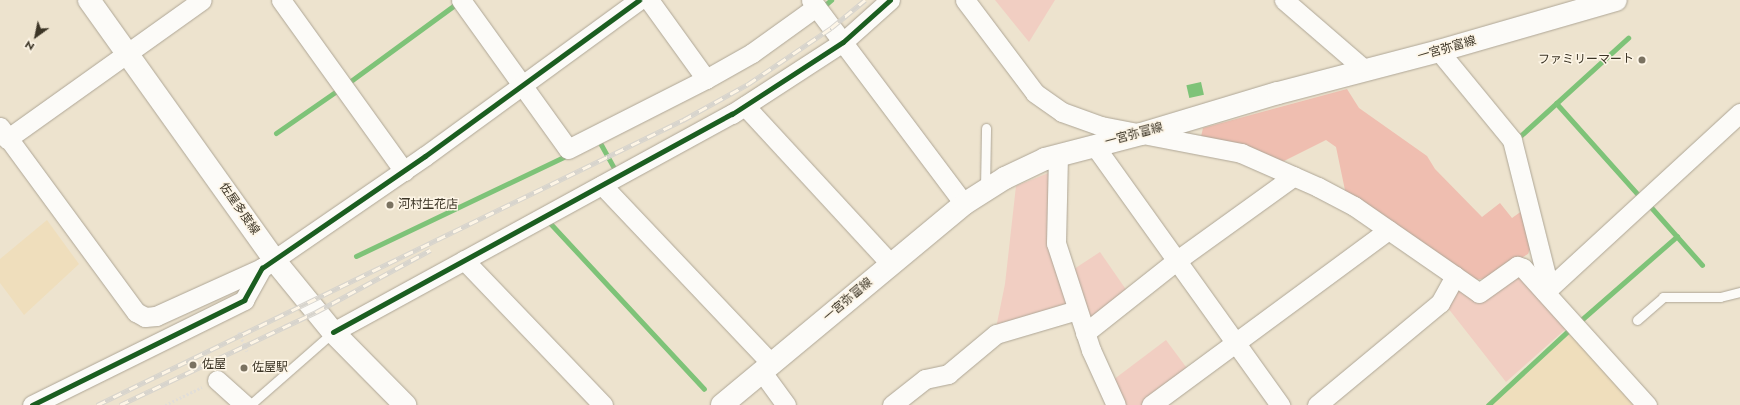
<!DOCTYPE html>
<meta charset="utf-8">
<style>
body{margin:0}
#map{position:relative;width:1740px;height:405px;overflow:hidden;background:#ede3ce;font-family:Jost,"Noto Sans JP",sans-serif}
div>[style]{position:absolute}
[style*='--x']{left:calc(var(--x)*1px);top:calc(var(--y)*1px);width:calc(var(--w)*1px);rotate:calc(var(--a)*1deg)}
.built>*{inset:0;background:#efdebc}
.green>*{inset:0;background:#f1cec2}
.forest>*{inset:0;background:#efbeb0}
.water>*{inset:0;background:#7ec378;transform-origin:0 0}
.stream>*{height:5px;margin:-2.5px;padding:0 2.5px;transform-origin:2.5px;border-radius:2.5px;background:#7ec378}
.path>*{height:2.5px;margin-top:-1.25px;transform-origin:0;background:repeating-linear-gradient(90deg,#e2ded7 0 2px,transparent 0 4px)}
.roads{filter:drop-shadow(0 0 1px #aea696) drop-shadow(0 0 1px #aea696)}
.service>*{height:9px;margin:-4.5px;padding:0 4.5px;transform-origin:4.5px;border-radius:4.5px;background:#fcfbf8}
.minor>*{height:19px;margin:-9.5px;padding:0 9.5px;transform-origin:9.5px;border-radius:9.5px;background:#fcfbf8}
.secondary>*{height:22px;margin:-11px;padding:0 11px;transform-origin:11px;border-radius:11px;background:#fcfbf8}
.rail>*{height:4.5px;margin-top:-2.25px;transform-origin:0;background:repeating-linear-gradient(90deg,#fdf5e6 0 9px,#d7d4cd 0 18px);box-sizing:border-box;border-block:1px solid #d7d4cd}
.cycleway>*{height:5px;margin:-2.5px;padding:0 2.5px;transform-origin:2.5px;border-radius:2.5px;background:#1b5e20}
.dots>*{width:11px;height:11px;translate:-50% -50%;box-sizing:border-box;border:2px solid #fdf5e6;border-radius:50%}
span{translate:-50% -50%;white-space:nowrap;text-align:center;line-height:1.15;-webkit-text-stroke:3px #fdf5e6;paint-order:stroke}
.street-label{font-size:12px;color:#3c3526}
.poi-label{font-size:12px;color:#3c3526}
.right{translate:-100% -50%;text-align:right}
.left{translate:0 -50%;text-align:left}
.north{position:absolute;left:16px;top:16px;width:40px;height:40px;-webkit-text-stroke:3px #fdf5e6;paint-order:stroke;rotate:213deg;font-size:11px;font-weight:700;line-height:16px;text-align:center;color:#3c3526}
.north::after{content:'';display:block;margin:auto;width:14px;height:18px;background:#3c3526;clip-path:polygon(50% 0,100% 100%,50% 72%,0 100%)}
</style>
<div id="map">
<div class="built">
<div style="clip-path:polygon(47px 220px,79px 264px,24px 315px,0 283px,0 259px)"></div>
<div style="clip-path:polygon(1570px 329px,1640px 405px,1488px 405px)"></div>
</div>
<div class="green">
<div style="clip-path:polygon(995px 0,1055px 0,1029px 42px)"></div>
<div style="clip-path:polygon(1051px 172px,1069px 305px,996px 328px,1005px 284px,1016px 186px)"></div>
<div style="clip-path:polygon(1100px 252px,1127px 291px,1088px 321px,1071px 271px)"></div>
<div style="clip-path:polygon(1514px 274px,1523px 275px,1569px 326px,1506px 382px,1444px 303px,1456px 281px,1480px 299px)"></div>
<div style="clip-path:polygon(1166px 340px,1189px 371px,1143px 405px,1122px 405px,1113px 380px)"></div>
</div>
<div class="forest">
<div style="clip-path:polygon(1347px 89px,1359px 108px,1427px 156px,1435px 169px,1482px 217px,1500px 203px,1512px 218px,1526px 208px,1532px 244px,1528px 254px,1487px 278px,1475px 280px,1346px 195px,1336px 147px,1326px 140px,1276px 165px,1200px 141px,1203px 128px)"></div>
</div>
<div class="water">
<div style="left:1201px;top:82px;width:13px;height:15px;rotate:77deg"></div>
</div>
<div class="stream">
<div style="--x:825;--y:5;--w:8;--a:-40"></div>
<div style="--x:348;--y:83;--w:134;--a:-36.2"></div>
<div style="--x:1556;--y:103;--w:127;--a:48.2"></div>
<div style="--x:276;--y:133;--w:75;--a:-34.7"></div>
<div style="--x:1518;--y:138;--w:149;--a:-42.3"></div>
<div style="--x:599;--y:141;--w:33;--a:61"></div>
<div style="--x:615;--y:170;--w:4;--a:146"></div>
<div style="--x:1649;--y:205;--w:80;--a:48.5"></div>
<div style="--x:548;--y:221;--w:229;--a:47.1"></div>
<div style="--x:356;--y:256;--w:237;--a:-25.5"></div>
<div style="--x:1580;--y:321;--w:129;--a:-41.2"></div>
<div style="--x:1488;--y:405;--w:112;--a:-42.8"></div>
</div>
<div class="path">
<div style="--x:239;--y:332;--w:21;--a:67"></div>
<div style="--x:165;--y:405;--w:41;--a:-25.9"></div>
</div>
<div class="roads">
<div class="service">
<div style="--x:985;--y:188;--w:60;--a:-89"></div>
<div style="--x:1637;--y:320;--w:35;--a:-41"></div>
<div style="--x:1663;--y:297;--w:57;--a:0"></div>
<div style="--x:1720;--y:297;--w:21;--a:-14"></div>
<div style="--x:250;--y:405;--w:111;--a:-41.3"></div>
</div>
<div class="minor">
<div style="--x:281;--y:0;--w:211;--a:54.3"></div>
<div style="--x:461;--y:0;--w:183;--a:54.3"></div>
<div style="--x:568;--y:149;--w:155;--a:-26.9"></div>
<div style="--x:706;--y:79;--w:97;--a:-125.8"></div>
<div style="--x:811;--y:0;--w:255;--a:53.1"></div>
<div style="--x:965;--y:0;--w:116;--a:53"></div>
<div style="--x:1035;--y:93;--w:33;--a:35"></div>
<div style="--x:1062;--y:112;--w:41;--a:19.7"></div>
<div style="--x:1101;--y:126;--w:143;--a:10.9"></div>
<div style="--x:1241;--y:153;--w:84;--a:23.8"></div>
<div style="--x:1318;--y:187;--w:41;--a:27.8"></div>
<div style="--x:1354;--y:206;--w:123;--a:34.7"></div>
<div style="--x:1284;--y:0;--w:107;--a:40.8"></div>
<div style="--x:1439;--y:51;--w:115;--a:50.6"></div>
<div style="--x:1512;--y:140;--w:139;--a:75.9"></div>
<div style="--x:1546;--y:275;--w:17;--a:93"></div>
<div style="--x:706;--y:79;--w:53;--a:-29.5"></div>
<div style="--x:752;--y:53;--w:79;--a:-35.7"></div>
<div style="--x:745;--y:106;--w:215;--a:47.3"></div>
<div style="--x:0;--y:127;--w:230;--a:53.7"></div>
<div style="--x:136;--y:312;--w:10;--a:29"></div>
<div style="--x:145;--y:317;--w:11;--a:-5"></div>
<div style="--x:156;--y:316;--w:116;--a:-24.4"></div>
<div style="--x:7;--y:139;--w:239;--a:-35.5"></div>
<div style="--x:1094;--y:145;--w:320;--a:54.4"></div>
<div style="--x:1058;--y:155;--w:88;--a:91.3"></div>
<div style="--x:1056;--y:243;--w:113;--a:71.9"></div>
<div style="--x:1091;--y:350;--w:60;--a:65.6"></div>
<div style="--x:602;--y:185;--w:247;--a:46.5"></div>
<div style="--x:464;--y:260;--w:201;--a:46.2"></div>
<div style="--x:1545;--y:292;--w:265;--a:-42.6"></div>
<div style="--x:333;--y:332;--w:455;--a:-28.7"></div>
<div style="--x:732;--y:114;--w:132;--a:-33"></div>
<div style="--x:843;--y:42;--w:63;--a:-41.8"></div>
<div style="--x:1085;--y:333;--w:116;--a:-38.4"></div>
<div style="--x:1176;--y:261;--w:145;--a:-35.8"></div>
<div style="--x:762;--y:372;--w:41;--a:54"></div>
<div style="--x:217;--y:380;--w:38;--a:42"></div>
<div style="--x:32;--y:405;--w:237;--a:-26.3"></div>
<div style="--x:244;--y:300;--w:37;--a:-61"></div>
<div style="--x:262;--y:268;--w:198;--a:-34.5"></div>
<div style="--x:425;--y:156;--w:265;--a:-36.1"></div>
<div style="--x:892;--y:405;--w:42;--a:-38.2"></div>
<div style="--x:925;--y:379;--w:24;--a:-12"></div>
<div style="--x:948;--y:374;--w:62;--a:-39.8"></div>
<div style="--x:996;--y:334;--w:84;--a:-16.5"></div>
<div style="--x:1151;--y:405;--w:295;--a:-36.4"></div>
<div style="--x:1317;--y:405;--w:160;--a:-39.7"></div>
<div style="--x:1440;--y:303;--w:31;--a:-61"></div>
<div style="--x:1455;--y:276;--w:29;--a:35"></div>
<div style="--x:1479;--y:293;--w:47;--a:-35.4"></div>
<div style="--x:1517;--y:266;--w:6;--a:18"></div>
<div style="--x:1523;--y:268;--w:185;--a:47.9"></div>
</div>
<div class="secondary">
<div style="--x:89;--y:0;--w:320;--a:54.5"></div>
<div style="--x:275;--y:261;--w:92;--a:50.8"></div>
<div style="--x:333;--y:332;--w:103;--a:45.4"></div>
<div style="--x:722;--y:405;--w:315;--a:-39.7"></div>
<div style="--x:964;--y:204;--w:49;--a:-32.4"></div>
<div style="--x:1005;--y:178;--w:44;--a:-25.4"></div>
<div style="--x:1045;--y:159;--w:99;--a:-14.6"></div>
<div style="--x:1141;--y:134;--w:143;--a:-16.7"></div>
<div style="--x:1278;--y:93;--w:166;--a:-14.6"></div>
<div style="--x:1439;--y:51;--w:184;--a:-16.1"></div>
</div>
</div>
<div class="rail">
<div style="--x:97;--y:405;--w:652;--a:-25.94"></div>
<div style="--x:683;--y:120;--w:74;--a:-29"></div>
<div style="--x:748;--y:84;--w:100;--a:-34"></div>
<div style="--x:831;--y:28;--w:44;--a:-39.5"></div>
<div style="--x:120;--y:405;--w:217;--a:-25.4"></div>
<div style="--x:316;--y:312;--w:130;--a:-28.5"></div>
</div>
<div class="cycleway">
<div style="--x:333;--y:332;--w:455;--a:-28.7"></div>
<div style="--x:732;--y:114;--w:132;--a:-33"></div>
<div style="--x:843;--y:42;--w:63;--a:-41.8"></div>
<div style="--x:32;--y:405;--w:237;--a:-26.3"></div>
<div style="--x:244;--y:300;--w:37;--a:-61"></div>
<div style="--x:262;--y:268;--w:198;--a:-34.5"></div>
<div style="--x:425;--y:156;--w:265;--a:-36.1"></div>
</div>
<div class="dots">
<div style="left:1642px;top:60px;background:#7a7261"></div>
<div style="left:390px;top:205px;background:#7a7261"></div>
<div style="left:193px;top:365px;background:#7a7261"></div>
<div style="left:244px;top:368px;background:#7a7261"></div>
</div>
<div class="street-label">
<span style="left:1447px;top:49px;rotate:-16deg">一宮弥富線</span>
<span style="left:1134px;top:135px;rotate:-15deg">一宮弥富線</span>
<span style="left:239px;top:209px;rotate:55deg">佐屋多度線</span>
<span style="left:848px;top:300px;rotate:-40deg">一宮弥富線</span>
</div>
<div class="poi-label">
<span class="right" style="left:1634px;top:60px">ファミリーマート</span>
<span class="left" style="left:398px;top:205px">河村生花店</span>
<span class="left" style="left:202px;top:365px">佐屋</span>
<span class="left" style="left:252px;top:368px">佐屋駅</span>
</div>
<div class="north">N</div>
</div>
